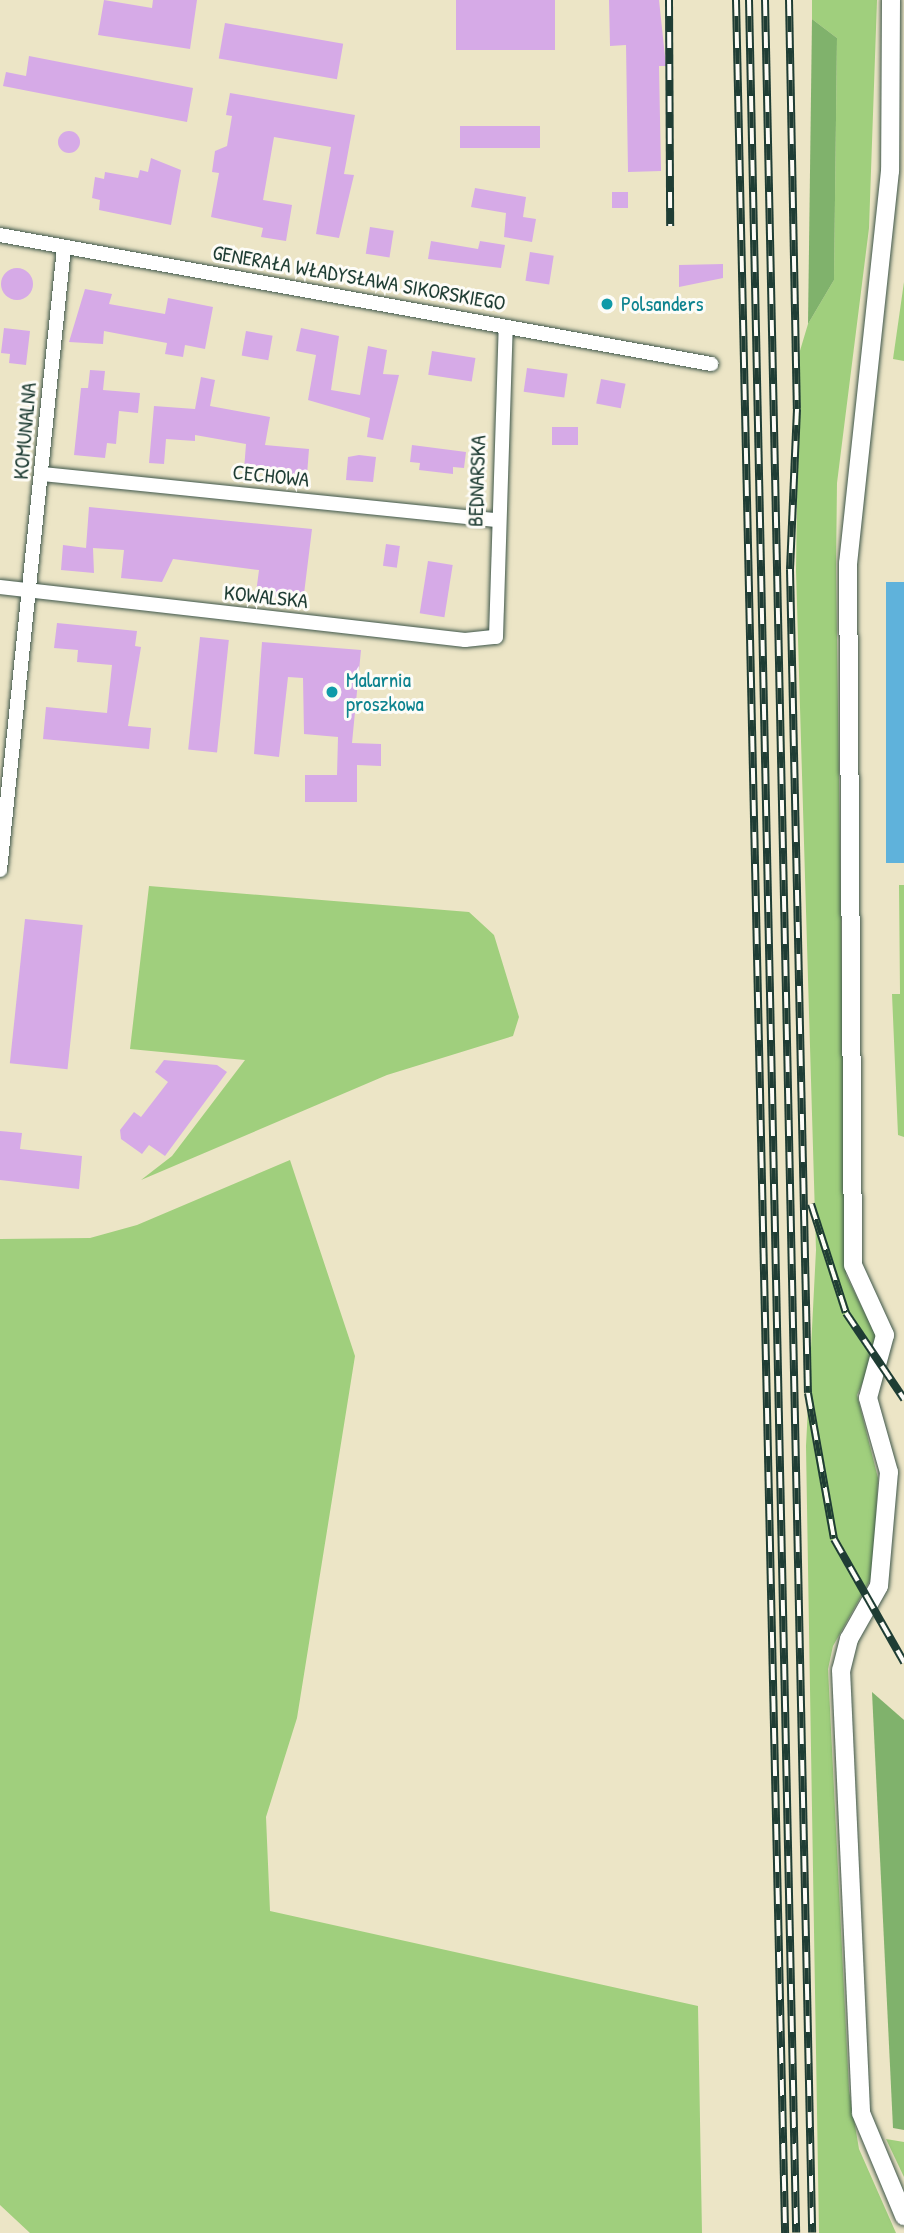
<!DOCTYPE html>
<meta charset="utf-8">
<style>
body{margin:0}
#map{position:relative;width:904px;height:2233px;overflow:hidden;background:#ece5c6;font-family:"Patrick Hand",sans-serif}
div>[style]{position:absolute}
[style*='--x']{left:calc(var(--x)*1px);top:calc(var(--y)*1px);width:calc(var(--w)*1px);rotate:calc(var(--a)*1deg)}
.green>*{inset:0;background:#a0cf7d}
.forest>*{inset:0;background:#80b26c}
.water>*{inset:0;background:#5fb2db;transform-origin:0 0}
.building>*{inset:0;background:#d6aae7;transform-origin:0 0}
.round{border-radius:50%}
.roads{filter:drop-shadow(0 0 2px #3e564a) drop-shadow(0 0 2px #3e564a)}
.minor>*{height:14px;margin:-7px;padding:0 7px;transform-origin:7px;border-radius:7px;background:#fff}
.tertiary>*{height:18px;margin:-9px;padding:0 9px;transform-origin:9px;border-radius:9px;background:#fff}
.rail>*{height:8px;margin-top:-4px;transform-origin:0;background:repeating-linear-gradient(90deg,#fdfcf7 0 16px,#1f3d34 0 32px);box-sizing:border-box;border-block:2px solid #1f3d34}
.dots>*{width:19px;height:19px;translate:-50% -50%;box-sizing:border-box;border:4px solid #fdfcf7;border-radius:50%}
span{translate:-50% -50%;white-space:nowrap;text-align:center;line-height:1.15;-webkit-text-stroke:6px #fdfcf7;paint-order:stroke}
.street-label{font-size:21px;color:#1f3d34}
.culture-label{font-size:21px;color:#0d838f}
.left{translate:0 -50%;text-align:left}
</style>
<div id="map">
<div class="green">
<div style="clip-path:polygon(812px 0,877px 0,869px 228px,837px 483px,836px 568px,846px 1275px,876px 1336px,876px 1353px,857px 1395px,878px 1478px,873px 1575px,833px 1646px,828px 1669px,849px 2090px,859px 2149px,896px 2233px,819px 2233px,806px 1446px,816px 1250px,796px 571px,799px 354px,808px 324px,834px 280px,837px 38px,812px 19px)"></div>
<div style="clip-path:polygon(904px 282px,904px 361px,893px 359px)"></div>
<div style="clip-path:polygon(899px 885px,904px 885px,904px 1137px,898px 1135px,892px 994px,900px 994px)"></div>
<div style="clip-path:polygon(149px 886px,469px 912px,494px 935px,519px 1017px,513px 1036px,387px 1075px,141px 1180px,172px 1156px,245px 1060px,130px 1049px)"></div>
<div style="clip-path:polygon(290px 1160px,355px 1356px,297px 1718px,266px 1817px,270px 1911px,698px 2006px,702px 2233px,30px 2233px,0 2205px,0 1239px,90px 1238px,137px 1225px)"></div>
<div style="clip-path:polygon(886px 2139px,904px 2142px,904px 2177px)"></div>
</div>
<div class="forest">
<div style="clip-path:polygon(812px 19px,837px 38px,834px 280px,808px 324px)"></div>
<div style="clip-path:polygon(872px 1692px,904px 1720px,904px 2130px,893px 2128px)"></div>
</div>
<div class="water">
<div style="left:886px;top:582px;width:18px;height:281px"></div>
</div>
<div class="building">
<div style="clip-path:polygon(104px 0,152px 8px,153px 0,197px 0,190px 49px,98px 35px)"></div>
<div style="left:456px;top:0;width:99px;height:50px"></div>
<div style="clip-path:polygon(609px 0,659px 0,666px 66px,659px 66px,661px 171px,628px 172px,626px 45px,610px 46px)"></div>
<div style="left:225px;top:23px;width:120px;height:36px;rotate:10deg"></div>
<div style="clip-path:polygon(29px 56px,193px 88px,187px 122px,3px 86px,6px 72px,26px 76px)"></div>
<div style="clip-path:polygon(230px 93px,355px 115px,344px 174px,354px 175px,339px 238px,316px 234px,331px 147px,274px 137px,263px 200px,292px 205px,286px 241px,261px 237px,263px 228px,211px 217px,219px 173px,212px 172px,215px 151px,227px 146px,232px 116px,226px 115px)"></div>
<div style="left:540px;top:126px;width:22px;height:80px;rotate:90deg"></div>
<div class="round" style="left:58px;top:131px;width:22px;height:22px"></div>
<div style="clip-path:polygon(151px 158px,181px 170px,171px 225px,99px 210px,100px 200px,92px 198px,95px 177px,104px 179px,105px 172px,138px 178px,140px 170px,148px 172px)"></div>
<div style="clip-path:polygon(475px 188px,526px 197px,523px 217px,536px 219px,532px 242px,504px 237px,506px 213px,471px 207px)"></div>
<div style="left:612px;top:192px;width:16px;height:16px"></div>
<div style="left:370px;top:227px;width:24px;height:27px;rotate:9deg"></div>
<div style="clip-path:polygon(431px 241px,478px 249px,480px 241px,505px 245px,501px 268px,428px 259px)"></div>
<div style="left:530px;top:252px;width:24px;height:29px;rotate:9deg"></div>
<div style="clip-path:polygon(723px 264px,723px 278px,679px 287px,679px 265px)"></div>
<div class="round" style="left:1px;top:268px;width:32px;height:32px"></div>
<div style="clip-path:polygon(85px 289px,112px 294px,109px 304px,165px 314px,168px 298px,213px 307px,205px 349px,185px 345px,183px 357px,165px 354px,167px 343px,104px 331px,103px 344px,69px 342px)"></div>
<div style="clip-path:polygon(4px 328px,30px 331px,26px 365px,9px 363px,10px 354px,1px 353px)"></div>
<div style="clip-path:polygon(301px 328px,339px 336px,331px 390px,360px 395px,368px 346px,387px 350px,383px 374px,399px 375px,383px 440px,367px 437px,370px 418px,308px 400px,316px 355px,296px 351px)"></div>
<div style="left:246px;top:331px;width:27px;height:25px;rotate:10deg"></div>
<div style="left:432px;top:351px;width:44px;height:24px;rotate:9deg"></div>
<div style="left:527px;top:368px;width:41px;height:24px;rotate:8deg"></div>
<div style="clip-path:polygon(90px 370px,105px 371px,103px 390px,140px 393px,138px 413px,119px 411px,116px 444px,107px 443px,105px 458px,74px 455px,81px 388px,88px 388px)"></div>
<div style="clip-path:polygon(201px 377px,215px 380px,210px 406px,270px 417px,265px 445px,309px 449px,307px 475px,244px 470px,246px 444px,195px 435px,195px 441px,166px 439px,164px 464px,149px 463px,154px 406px,195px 409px)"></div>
<div style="left:601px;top:379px;width:25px;height:25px;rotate:11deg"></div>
<div style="left:552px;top:427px;width:26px;height:18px"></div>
<div style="clip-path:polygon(412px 445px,466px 452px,464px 468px,453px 467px,453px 474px,419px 470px,420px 463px,410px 462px)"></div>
<div style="clip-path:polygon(359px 455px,376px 457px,373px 482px,346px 480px,348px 457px)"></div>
<div style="clip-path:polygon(89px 507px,312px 529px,303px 602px,256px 593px,259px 570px,243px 568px,173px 559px,162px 582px,121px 578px,124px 550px,93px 548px,94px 573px,61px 570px,63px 545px,86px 548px)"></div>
<div style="left:386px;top:544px;width:14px;height:22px;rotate:8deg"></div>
<div style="left:428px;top:561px;width:25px;height:53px;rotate:9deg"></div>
<div style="clip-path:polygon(57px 623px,137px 631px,135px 646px,141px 647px,128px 726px,151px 728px,149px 749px,43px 739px,46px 707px,107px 713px,112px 665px,77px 662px,78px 650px,54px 648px)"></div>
<div style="left:200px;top:637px;width:29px;height:113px;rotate:6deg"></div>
<div style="clip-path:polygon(262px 642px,361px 650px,352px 743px,381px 744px,381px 766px,357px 765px,357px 802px,305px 802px,305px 775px,337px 775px,338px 737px,304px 734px,303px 678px,288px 677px,279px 757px,254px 754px)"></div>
<div style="left:25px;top:919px;width:58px;height:145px;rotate:6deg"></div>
<div style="clip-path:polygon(164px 1060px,217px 1065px,227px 1072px,165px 1156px,149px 1145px,142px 1154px,121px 1139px,120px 1130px,134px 1112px,141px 1117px,168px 1082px,155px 1072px)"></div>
<div style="clip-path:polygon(0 1131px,22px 1133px,20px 1149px,82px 1156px,79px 1189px,0 1180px)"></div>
</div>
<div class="roads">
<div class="minor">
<div style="--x:0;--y:235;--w:723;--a:10.28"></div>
<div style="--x:42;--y:474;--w:457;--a:5.8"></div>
<div style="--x:0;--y:587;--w:468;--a:6.5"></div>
<div style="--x:465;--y:640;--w:31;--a:-6"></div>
<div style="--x:496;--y:637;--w:310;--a:-88.2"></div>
<div style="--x:0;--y:870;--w:626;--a:-84.13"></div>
</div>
<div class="tertiary">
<div style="--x:891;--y:0;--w:171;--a:90.3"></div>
<div style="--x:890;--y:171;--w:394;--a:96.1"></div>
<div style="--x:848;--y:563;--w:702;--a:89.59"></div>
<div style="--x:853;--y:1265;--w:77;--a:65.4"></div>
<div style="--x:885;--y:1335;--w:65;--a:105.1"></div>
<div style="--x:868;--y:1398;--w:77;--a:74.2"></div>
<div style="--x:889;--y:1472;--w:114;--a:95"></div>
<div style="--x:879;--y:1586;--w:61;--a:119.5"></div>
<div style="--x:849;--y:1639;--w:32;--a:104"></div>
<div style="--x:841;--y:1670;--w:443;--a:87.4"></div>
<div style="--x:861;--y:2113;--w:112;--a:67.3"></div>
</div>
</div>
<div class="rail">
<div style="--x:669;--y:0;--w:226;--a:89.7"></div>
<div style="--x:736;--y:0;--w:2234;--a:88.74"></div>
<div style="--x:749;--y:0;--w:2233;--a:88.79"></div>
<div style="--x:765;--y:0;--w:2233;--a:88.79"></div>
<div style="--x:789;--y:0;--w:409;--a:88.9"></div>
<div style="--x:797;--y:409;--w:161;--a:92.5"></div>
<div style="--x:790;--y:570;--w:823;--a:88.75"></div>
<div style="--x:808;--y:1393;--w:148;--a:79.9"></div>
<div style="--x:834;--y:1539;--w:142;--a:60.4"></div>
<div style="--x:811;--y:1204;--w:114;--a:72.2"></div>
<div style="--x:846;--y:1313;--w:104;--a:56"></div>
</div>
<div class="dots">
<div style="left:607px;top:304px;background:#0f9aa8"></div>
<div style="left:332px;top:692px;background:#0f9aa8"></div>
</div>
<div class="street-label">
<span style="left:359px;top:278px;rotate:10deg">GENERAŁA WŁADYSŁAWA SIKORSKIEGO</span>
<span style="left:25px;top:431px;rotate:-85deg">KOMUNALNA</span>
<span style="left:271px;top:476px;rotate:6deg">CECHOWA</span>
<span style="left:477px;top:481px;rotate:-88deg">BEDNARSKA</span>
<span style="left:266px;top:597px;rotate:6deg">KOWALSKA</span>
</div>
<div class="culture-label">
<span class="left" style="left:621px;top:304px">Polsanders</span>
<span class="left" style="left:346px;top:692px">Malarnia<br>proszkowa</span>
</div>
</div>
